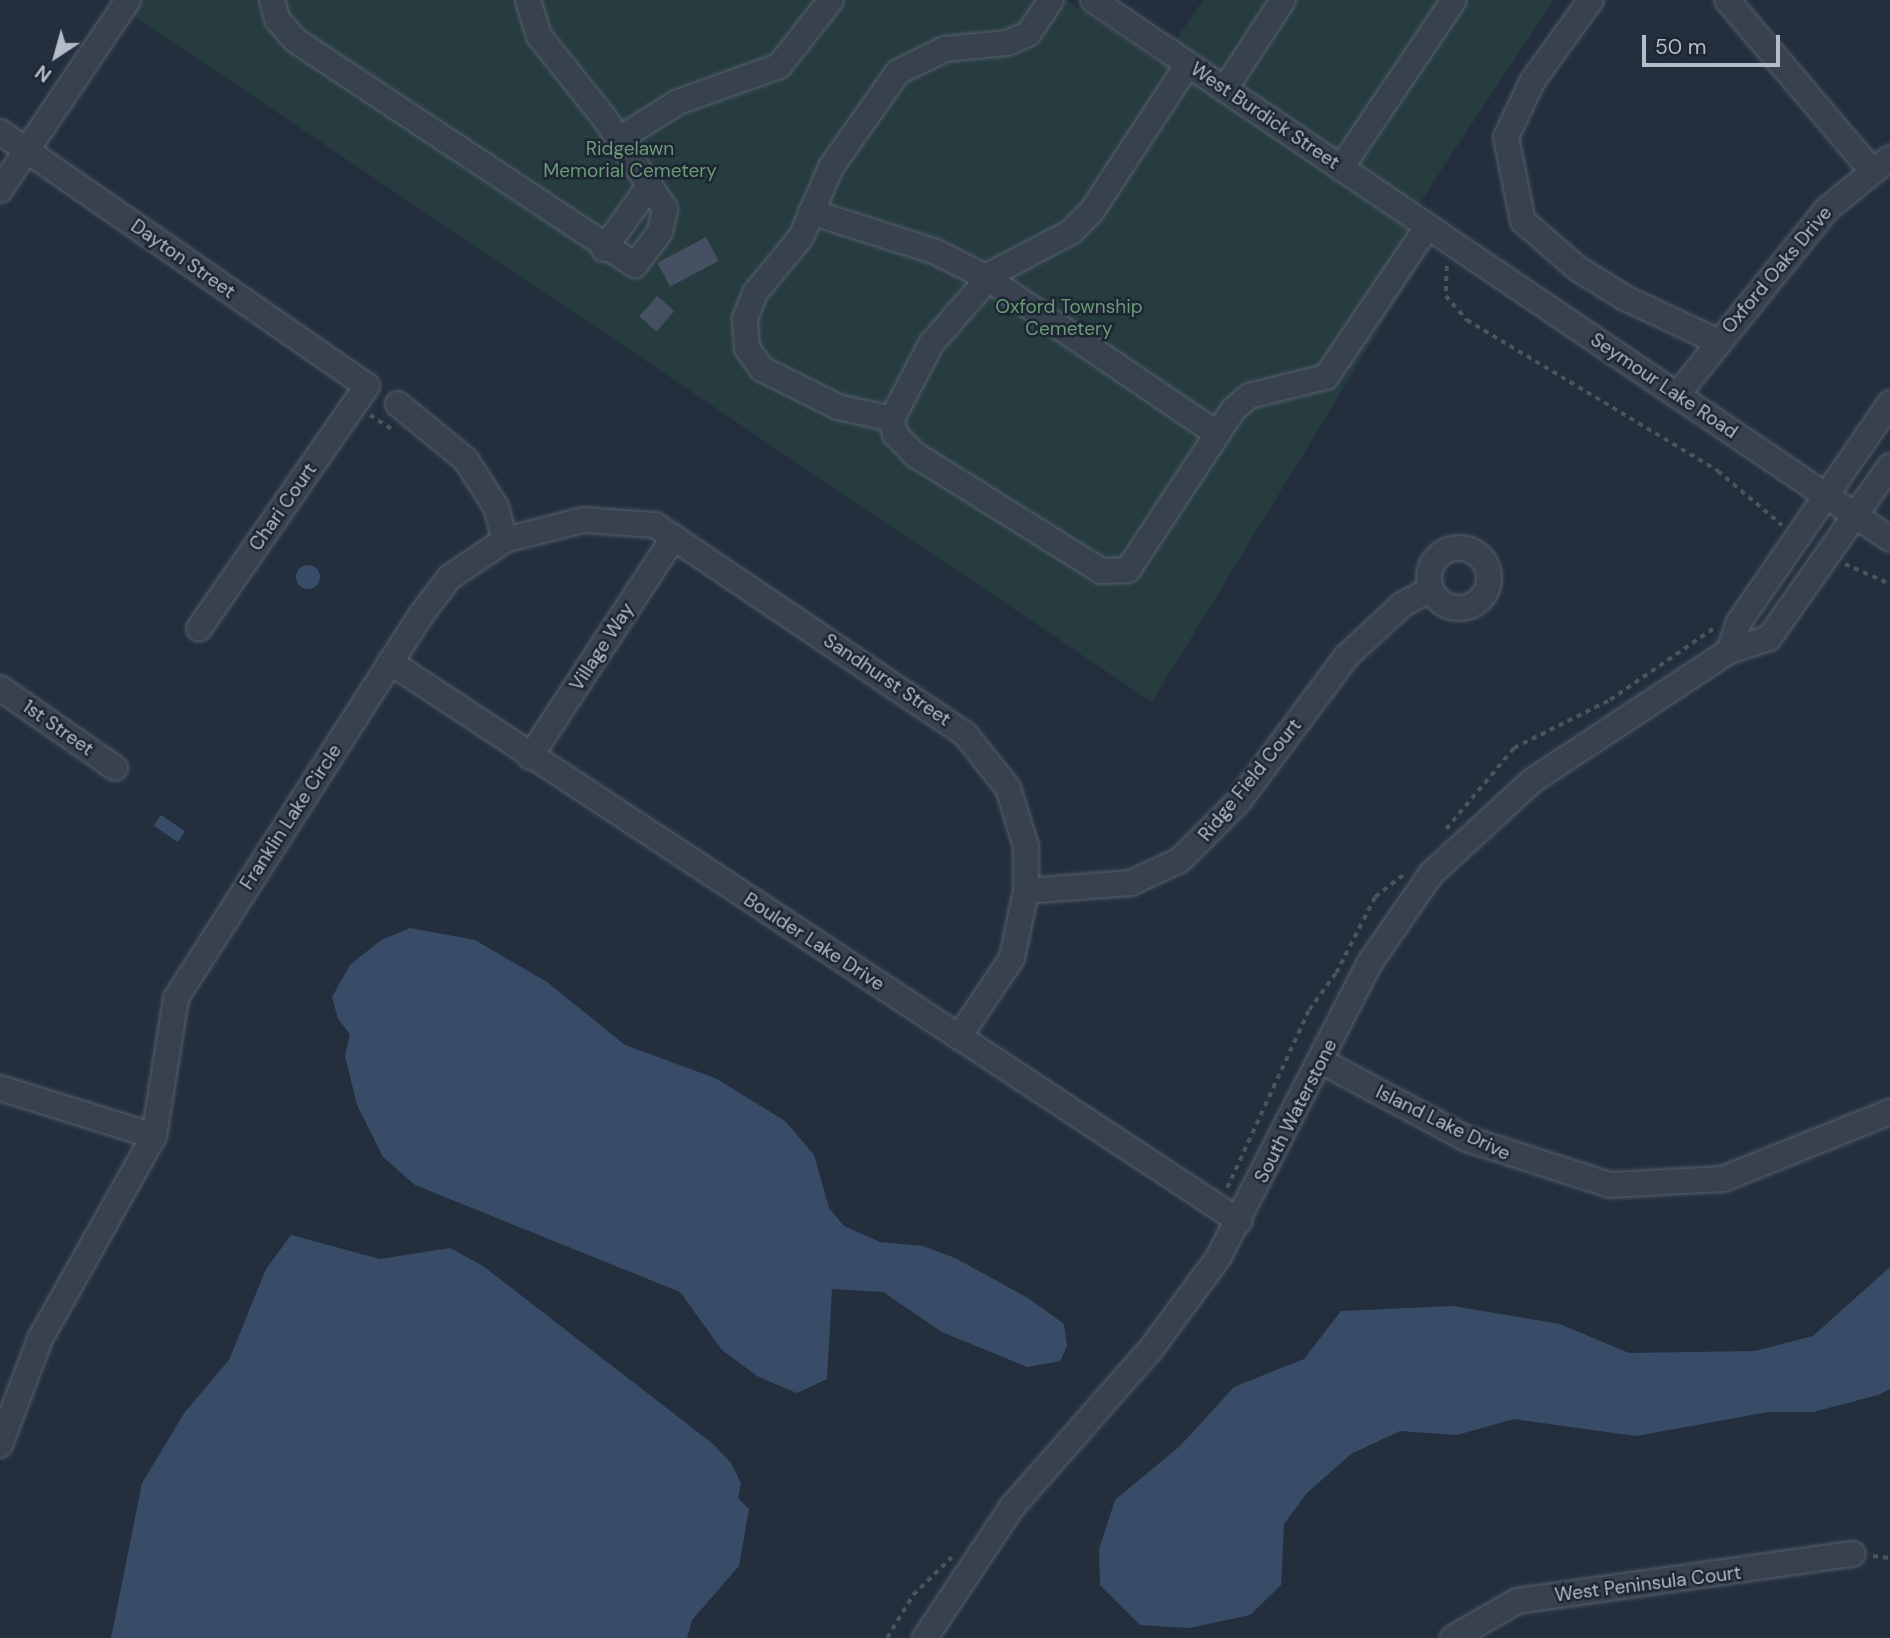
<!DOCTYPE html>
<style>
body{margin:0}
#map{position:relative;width:1890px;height:1638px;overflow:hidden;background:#242f3e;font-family:"DM Sans",sans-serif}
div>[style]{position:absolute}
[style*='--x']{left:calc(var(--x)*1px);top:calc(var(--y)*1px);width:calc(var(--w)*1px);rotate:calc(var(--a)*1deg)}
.green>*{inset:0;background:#263c3f}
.water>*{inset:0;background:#394c67;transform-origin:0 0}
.round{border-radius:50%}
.building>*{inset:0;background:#455162;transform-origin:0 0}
.path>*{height:3.5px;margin-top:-1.75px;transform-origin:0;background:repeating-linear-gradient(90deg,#44595c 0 5px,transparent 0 10px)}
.roads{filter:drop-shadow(0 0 2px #565f6c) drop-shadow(0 0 2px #565f6c)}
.minor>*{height:24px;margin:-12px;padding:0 12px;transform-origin:12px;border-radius:12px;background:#38414e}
.minor>.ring{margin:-12px;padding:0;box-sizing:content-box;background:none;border:24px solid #38414e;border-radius:50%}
span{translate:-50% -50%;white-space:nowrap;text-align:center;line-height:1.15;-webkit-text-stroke:5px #1d2633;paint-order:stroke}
.street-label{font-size:19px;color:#b4bcc9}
.park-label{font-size:19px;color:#6b9a76}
.north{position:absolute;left:21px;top:21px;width:70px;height:70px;-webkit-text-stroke:5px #1d2633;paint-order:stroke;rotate:216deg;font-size:19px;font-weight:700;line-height:28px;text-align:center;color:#b4bcc9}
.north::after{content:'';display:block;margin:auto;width:24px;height:32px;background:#b4bcc9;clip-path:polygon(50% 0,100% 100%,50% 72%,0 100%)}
.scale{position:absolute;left:1642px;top:35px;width:138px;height:32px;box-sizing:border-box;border:4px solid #b4bcc9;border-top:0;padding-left:9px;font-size:21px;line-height:24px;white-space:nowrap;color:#b4bcc9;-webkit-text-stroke:5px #1d2633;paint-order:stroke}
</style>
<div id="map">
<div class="green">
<div style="clip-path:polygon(110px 0,1066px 0,1160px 63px,1203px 0,1554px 0,1403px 228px,1430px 246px,1152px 702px)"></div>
</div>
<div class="water">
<div class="round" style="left:296px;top:565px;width:24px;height:24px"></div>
<div style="left:161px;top:815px;width:29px;height:13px;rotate:34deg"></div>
<div style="clip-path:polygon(410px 928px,475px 940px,547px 982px,625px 1045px,715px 1078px,785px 1121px,814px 1155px,829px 1208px,844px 1226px,880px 1242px,923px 1246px,955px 1258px,1028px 1298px,1064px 1324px,1067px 1346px,1060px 1361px,1027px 1367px,942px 1332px,883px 1292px,832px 1289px,827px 1379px,797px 1393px,757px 1376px,722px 1350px,680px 1292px,415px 1185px,383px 1157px,357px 1105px,345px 1056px,350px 1034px,338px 1019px,332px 997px,350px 965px,381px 940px)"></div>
<div style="clip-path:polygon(291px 1235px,380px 1259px,450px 1248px,483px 1266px,713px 1444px,731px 1463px,741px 1483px,738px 1498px,749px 1509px,739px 1566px,692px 1620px,687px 1638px,111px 1638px,142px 1483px,185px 1412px,229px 1360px,266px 1269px)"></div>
<div style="clip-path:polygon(1890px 1267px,1890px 1389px,1878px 1395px,1813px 1412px,1768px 1412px,1636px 1436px,1514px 1419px,1457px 1435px,1400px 1431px,1351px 1454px,1307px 1493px,1284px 1524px,1281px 1585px,1250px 1615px,1189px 1628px,1140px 1625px,1100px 1585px,1099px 1549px,1115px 1500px,1180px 1446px,1234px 1387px,1304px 1359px,1341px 1311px,1453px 1306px,1560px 1324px,1629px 1353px,1755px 1351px,1813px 1336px)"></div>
</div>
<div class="building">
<div style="left:706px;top:237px;width:27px;height:55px;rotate:62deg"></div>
<div style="left:657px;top:296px;width:23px;height:27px;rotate:41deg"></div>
</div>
<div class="path">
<div style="--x:1447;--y:266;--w:30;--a:92"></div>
<div style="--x:1446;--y:296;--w:32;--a:49"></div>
<div style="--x:1467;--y:320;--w:293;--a:31"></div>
<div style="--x:1718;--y:471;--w:84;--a:40.2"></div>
<div style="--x:370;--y:415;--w:27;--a:33"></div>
<div style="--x:1845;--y:564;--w:49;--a:24"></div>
<div style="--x:1446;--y:829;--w:106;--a:-50"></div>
<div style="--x:1514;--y:748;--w:107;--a:-26.6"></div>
<div style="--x:1610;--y:700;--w:125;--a:-34.6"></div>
<div style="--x:1227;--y:1188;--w:196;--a:-65.3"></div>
<div style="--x:1309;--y:1010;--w:46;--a:-53.9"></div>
<div style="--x:1336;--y:973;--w:85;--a:-62.8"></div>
<div style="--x:1375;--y:897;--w:36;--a:-38"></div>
<div style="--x:1873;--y:1556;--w:17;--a:7"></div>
<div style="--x:887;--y:1638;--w:50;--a:-58.8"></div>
<div style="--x:913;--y:1595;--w:54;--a:-44.3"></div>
</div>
<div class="roads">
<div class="minor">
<div style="--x:272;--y:0;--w:20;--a:75"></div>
<div style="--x:277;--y:19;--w:28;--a:49"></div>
<div style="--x:295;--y:40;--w:408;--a:33.5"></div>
<div style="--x:635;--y:265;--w:41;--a:-52.9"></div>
<div style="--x:660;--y:232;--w:24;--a:-78"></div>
<div style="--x:665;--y:209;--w:108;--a:-123.7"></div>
<div style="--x:605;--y:119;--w:106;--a:-128.5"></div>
<div style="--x:539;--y:36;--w:38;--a:-107"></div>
<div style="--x:1093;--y:0;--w:962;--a:34.07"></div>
<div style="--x:1591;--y:0;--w:99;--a:125.9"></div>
<div style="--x:1533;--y:80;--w:63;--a:115.3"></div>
<div style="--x:1506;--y:137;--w:86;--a:78.6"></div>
<div style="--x:1523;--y:221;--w:72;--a:41"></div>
<div style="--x:1577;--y:268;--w:57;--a:32"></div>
<div style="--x:1625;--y:298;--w:102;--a:25.1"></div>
<div style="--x:1727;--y:0;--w:223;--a:49.7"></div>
<div style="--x:1188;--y:64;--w:177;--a:123.2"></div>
<div style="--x:1091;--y:212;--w:28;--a:135"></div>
<div style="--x:1071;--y:232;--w:88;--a:152.3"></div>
<div style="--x:993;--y:273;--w:94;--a:131.1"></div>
<div style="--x:931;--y:344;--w:85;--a:117.5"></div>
<div style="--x:892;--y:419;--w:15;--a:79"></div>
<div style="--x:895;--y:434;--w:28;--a:46"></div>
<div style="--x:914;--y:454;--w:221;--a:32"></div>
<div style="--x:1101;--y:571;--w:27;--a:-2"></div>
<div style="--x:1128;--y:570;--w:191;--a:-56.7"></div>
<div style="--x:1233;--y:410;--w:21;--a:-41"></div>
<div style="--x:1249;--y:396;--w:79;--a:-13.9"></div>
<div style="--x:1326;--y:377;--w:182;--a:-56"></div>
<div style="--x:1225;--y:89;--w:106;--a:-56.9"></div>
<div style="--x:0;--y:132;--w:446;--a:34.7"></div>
<div style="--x:367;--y:386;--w:295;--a:124.7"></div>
<div style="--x:619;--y:139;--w:70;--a:-32.1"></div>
<div style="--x:678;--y:102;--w:107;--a:-19.6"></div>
<div style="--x:779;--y:66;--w:84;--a:-51.8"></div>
<div style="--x:1341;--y:168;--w:202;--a:-56.1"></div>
<div style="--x:0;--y:190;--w:229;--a:-56"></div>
<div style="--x:811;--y:212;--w:131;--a:17.7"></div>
<div style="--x:936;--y:252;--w:57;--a:27"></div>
<div style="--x:987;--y:278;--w:277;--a:34.1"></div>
<div style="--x:604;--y:249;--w:79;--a:-54.3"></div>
<div style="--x:1677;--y:395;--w:239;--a:-51.1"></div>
<div style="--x:1827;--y:209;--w:81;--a:-39"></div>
<div style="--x:398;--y:404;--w:88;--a:39.5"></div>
<div style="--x:466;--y:460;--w:56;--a:57.4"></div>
<div style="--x:496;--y:507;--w:34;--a:75"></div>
<div style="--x:892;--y:419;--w:55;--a:-167.5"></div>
<div style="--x:838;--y:407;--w:85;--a:-153.4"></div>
<div style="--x:762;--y:369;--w:26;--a:-126"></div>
<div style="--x:747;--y:348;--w:29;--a:-94"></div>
<div style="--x:745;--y:319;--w:28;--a:-69"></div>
<div style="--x:755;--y:293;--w:72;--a:-50.6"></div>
<div style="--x:801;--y:237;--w:76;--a:-66.8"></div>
<div style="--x:831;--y:167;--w:116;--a:-54.8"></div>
<div style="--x:898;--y:72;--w:52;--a:-26.1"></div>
<div style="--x:945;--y:49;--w:62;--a:-5.5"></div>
<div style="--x:1007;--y:43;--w:23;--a:-23"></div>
<div style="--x:1028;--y:34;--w:41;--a:-55.9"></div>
<div class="ring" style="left:1429px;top:548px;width:36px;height:36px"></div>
<div style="--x:1729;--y:651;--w:31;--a:-71"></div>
<div style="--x:1739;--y:622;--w:266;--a:-55.4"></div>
<div style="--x:390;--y:662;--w:1017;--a:33.36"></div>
<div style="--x:0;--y:688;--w:140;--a:34.8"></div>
<div style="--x:530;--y:757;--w:263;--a:-56.8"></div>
<div style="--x:1026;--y:891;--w:105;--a:-4.4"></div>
<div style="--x:1131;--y:883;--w:54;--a:-25.1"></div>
<div style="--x:1180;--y:860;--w:82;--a:-45"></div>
<div style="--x:1238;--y:802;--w:182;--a:-53.3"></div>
<div style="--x:1347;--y:656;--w:76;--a:-42.9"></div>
<div style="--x:1403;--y:604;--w:32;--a:-28"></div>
<div style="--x:1321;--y:1061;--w:166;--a:28.1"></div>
<div style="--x:1467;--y:1139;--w:150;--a:17.8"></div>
<div style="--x:1610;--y:1185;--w:113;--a:-3"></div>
<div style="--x:1723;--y:1179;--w:180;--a:-21.9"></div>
<div style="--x:0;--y:1088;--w:161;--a:17.3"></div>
<div style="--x:0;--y:1445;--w:113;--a:-69.3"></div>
<div style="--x:40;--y:1339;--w:233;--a:-60.7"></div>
<div style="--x:154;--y:1136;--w:140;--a:-80.9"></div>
<div style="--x:176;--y:998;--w:455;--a:-57.4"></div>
<div style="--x:421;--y:615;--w:48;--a:-52.7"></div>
<div style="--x:450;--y:577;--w:66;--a:-33.9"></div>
<div style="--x:505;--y:540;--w:81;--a:-14.4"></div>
<div style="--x:583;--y:520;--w:72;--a:4"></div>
<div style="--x:655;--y:525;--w:374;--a:34"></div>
<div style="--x:965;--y:734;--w:69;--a:51.5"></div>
<div style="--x:1008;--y:788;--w:61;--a:72.8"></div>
<div style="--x:1026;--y:846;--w:45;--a:90"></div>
<div style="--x:1026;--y:891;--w:68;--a:101.8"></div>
<div style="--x:1012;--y:958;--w:95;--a:123.9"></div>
<div style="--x:925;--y:1638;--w:157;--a:-56.4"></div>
<div style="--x:1012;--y:1507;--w:210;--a:-48.7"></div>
<div style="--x:1151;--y:1349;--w:113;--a:-53.6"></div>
<div style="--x:1218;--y:1258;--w:331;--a:-62.8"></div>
<div style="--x:1369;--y:964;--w:109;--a:-55.4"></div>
<div style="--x:1431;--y:874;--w:137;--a:-42.6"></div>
<div style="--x:1532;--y:781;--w:236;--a:-33.4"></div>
<div style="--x:1729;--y:651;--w:42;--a:-18"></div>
<div style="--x:1769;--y:638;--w:210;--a:-54.9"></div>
<div style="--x:1453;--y:1638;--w:74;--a:-30"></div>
<div style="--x:1517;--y:1601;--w:339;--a:-8"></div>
</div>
</div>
<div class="street-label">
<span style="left:1265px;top:116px;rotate:34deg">West Burdick Street</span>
<span style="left:183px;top:259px;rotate:35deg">Dayton Street</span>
<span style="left:1777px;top:270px;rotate:-50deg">Oxford Oaks Drive</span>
<span style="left:1664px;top:386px;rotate:34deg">Seymour Lake Road</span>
<span style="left:283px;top:507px;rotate:-55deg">Chari Court</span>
<span style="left:602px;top:647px;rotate:-57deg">Village Way</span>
<span style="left:887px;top:680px;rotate:34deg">Sandhurst Street</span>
<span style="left:58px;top:728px;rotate:35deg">1st Street</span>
<span style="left:1250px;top:780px;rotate:-51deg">Ridge Field Court</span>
<span style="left:291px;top:817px;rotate:-57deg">Franklin Lake Circle</span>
<span style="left:814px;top:942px;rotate:33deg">Boulder Lake Drive</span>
<span style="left:1296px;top:1111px;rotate:-63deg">South Waterstone</span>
<span style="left:1443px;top:1123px;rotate:26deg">Island Lake Drive</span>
<span style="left:1648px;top:1584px;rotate:-7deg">West Peninsula Court</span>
</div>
<div class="park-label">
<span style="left:630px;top:160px">Ridgelawn<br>Memorial Cemetery</span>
<span style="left:1069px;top:318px">Oxford Township<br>Cemetery</span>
</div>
<div class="north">N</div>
<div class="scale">50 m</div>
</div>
